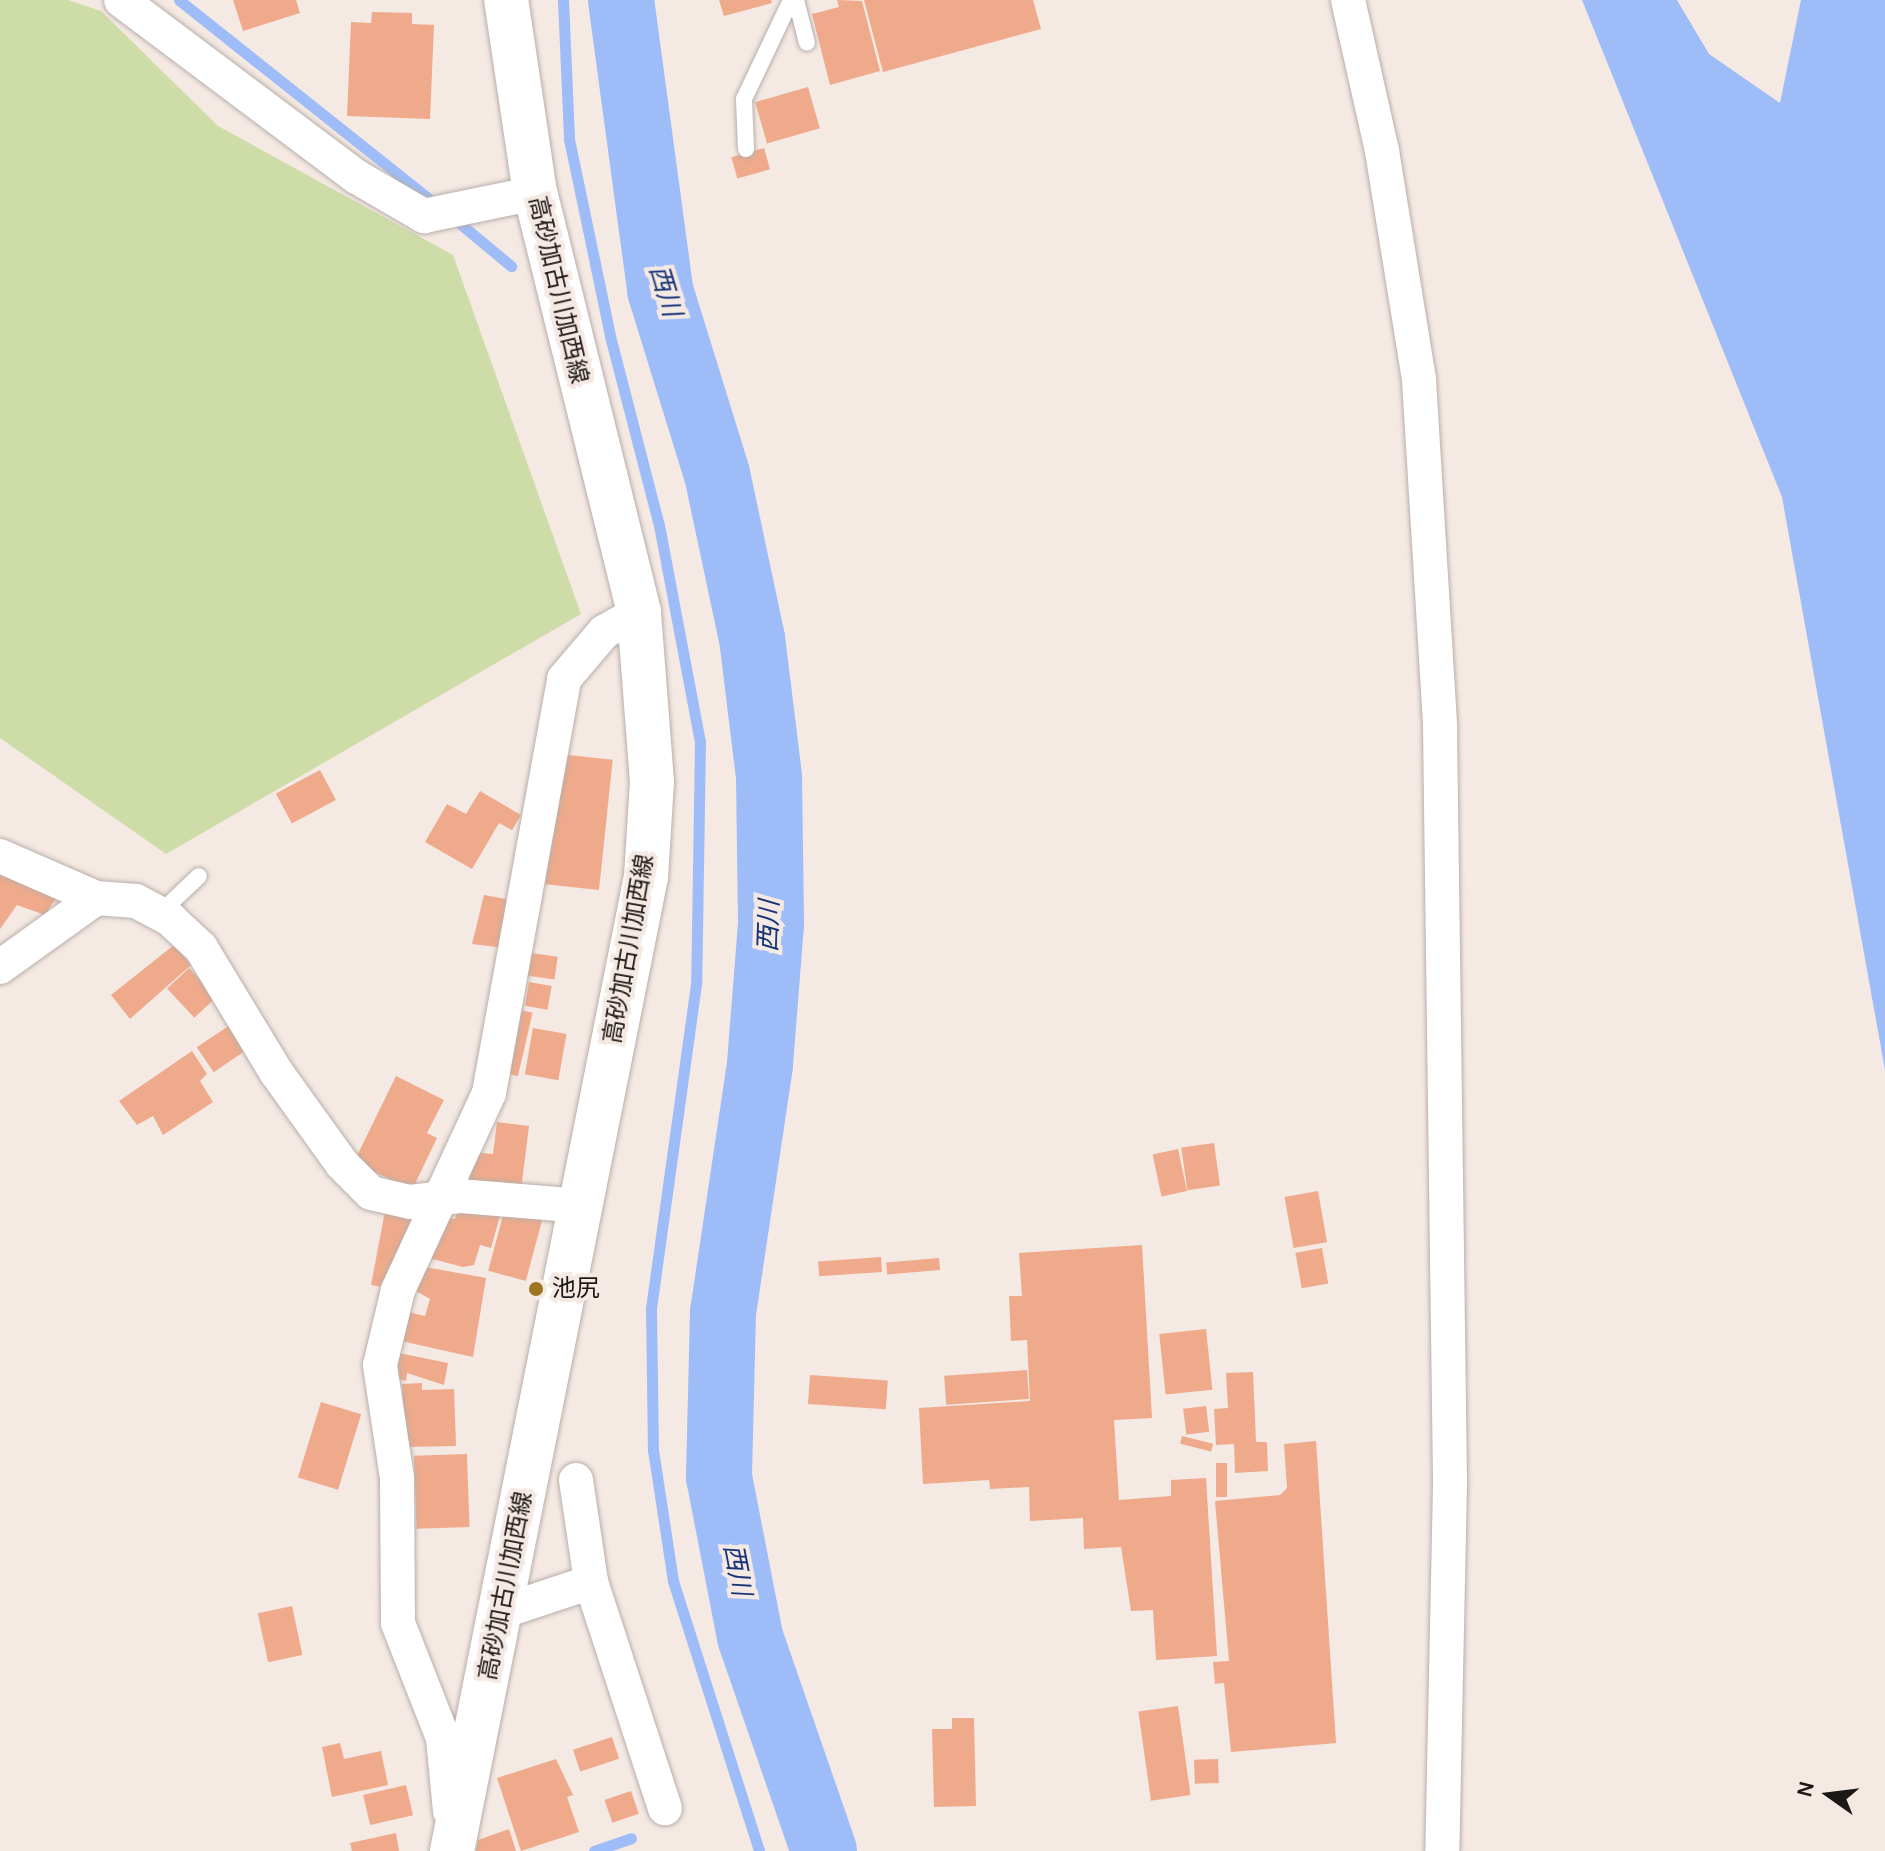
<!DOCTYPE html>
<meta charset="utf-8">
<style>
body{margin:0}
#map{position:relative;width:1885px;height:1851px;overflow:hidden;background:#f5e9e4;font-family:Karla,"Noto Sans JP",sans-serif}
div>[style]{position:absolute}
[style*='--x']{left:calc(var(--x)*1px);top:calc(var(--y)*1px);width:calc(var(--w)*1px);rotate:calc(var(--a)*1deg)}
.green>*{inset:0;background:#cedca8}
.water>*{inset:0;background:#9ebcf7}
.stream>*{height:11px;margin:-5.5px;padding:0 5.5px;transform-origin:5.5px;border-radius:5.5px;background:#9ebcf7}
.river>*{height:66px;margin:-33px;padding:0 33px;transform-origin:33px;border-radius:33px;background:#9ebcf7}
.building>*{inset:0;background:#eeaa8b;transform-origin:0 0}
.roads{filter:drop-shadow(0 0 2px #b9aea9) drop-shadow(0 0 2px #b9aea9)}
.lane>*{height:16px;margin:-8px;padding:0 8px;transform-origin:8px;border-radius:8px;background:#fff}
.street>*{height:34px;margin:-17px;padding:0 17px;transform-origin:17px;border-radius:17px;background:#fff}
.primary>*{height:44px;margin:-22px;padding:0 22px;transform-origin:22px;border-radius:22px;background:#fff}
.dots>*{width:22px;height:22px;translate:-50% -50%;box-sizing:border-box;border:4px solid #f5e9e4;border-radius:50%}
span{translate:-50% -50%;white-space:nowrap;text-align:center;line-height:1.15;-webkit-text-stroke:8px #f5e9e4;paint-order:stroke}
.street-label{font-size:24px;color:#1c1816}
.poi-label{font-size:24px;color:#1c1816}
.left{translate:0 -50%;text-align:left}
.water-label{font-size:26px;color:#163376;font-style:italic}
.north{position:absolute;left:1789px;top:1755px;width:80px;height:80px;-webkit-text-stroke:6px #f5e9e4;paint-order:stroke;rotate:284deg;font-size:22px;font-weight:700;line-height:32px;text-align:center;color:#1c1816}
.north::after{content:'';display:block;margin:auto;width:28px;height:36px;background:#1c1816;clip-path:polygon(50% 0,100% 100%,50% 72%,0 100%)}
</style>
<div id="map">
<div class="green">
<div style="clip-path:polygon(0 0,68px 0,101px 11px,218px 126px,453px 255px,581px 614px,166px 854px,0 738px)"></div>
</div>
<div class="water">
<div style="clip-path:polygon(1582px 0,1677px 0,1709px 54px,1780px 103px,1801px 0,1885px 0,1885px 1070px,1782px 497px)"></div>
</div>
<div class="stream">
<div style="--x:179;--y:0;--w:331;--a:38.5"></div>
<div style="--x:563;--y:0;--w:139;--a:87.5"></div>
<div style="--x:569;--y:139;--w:201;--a:78.2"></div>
<div style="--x:610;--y:336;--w:195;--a:75.5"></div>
<div style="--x:659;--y:525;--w:220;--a:79.3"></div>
<div style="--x:700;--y:741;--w:243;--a:90.9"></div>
<div style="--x:696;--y:984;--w:328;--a:97.9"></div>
<div style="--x:651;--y:1309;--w:141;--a:89.2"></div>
<div style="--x:653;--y:1450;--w:133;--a:81.3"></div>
<div style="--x:673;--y:1581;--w:283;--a:72.3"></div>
<div style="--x:452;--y:217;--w:77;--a:39.7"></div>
<div style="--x:594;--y:1851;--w:39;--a:-19"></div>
</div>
<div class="river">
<div style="--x:621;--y:0;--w:293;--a:82.3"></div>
<div style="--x:660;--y:290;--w:193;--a:72.8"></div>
<div style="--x:717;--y:474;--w:168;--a:78"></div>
<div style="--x:752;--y:638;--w:140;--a:83"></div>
<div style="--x:769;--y:777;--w:147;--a:89.2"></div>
<div style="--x:771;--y:924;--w:141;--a:94.5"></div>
<div style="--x:760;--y:1065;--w:250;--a:98.5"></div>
<div style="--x:723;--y:1312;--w:165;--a:91.4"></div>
<div style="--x:719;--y:1477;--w:163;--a:79"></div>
<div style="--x:750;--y:1637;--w:226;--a:70.9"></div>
</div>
<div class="building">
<div style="clip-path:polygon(233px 0,296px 0,300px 13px,243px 31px)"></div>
<div style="clip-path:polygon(719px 0,771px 0,772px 3px,724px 16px)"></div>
<div style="clip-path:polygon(837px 0,862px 1px,880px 71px,830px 85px,812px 14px,839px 7px)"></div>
<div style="clip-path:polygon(864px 0,1033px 0,1041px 29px,883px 72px)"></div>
<div style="clip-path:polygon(372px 12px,412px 13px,412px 24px,434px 25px,430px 119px,347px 116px,351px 22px,371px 23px)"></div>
<div style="left:808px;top:87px;width:43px;height:55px;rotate:74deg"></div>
<div style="left:764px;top:148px;width:22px;height:34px;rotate:74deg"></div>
<div style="left:559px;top:754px;width:54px;height:131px;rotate:6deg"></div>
<div style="left:320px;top:770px;width:34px;height:50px;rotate:62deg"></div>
<div style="clip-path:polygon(480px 791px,521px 815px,512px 830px,499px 823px,472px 869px,425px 842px,447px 804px,466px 814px)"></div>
<div style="clip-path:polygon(0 868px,57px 897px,45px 915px,17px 905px,0 929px)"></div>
<div style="clip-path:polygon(484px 895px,512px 900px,504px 948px,472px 944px)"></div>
<div style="clip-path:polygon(174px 945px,191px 965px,130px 1019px,111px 995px)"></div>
<div style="left:524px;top:952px;width:34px;height:23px;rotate:8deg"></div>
<div style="left:189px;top:968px;width:40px;height:30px;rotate:47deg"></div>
<div style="left:529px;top:982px;width:23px;height:24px;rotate:10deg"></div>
<div style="left:516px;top:1009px;width:17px;height:65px;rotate:13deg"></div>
<div style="left:230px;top:1025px;width:30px;height:40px;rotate:56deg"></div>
<div style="left:533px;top:1028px;width:34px;height:47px;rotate:10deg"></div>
<div style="clip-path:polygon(192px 1051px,207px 1074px,200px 1081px,213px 1102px,163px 1135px,153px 1116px,137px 1125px,119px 1101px)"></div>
<div style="clip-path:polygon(396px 1076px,444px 1100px,427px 1133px,437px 1138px,412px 1190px,354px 1162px)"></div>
<div style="clip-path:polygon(497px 1122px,529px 1126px,521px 1190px,467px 1183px,471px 1152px,493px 1154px)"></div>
<div style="left:1214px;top:1143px;width:43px;height:33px;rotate:82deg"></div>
<div style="left:1178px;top:1149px;width:43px;height:26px;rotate:78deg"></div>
<div style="left:1318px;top:1191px;width:52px;height:34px;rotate:80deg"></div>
<div style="clip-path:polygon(460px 1200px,501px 1212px,491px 1248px,480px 1245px,474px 1265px,463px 1267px,425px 1257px,437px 1215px,455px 1219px)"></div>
<div style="clip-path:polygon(386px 1206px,415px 1211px,388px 1288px,371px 1285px)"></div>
<div style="left:505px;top:1208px;width:39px;height:65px;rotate:15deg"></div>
<div style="clip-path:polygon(1142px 1245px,1152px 1418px,1114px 1420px,1119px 1500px,1171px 1496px,1171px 1480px,1206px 1478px,1217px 1656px,1156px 1660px,1153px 1610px,1131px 1611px,1121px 1547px,1084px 1549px,1083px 1518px,1030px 1521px,1029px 1487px,990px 1489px,989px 1480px,923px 1484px,919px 1408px,1030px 1401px,1027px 1340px,1011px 1341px,1009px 1296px,1022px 1296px,1019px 1253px)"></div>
<div style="left:1322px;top:1248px;width:36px;height:27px;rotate:80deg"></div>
<div style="left:881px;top:1257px;width:15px;height:63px;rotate:86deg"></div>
<div style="left:939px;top:1258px;width:12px;height:53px;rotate:85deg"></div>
<div style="clip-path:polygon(414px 1265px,486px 1278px,473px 1357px,401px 1341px,408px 1312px,425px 1316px,430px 1299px,409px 1287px)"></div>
<div style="left:1206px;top:1329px;width:61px;height:47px;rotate:84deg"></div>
<div style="clip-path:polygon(394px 1352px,448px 1363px,444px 1385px,407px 1373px,406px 1381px,389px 1377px)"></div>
<div style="left:1027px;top:1370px;width:29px;height:83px;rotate:86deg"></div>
<div style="clip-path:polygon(1253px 1372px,1256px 1442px,1267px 1442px,1268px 1471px,1235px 1473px,1234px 1444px,1216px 1445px,1214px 1409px,1228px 1408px,1226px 1373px)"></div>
<div style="left:810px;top:1375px;width:78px;height:29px;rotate:4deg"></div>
<div style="clip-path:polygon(422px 1383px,422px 1390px,454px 1389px,456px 1446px,405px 1447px,402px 1384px)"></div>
<div style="left:321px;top:1402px;width:42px;height:79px;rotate:17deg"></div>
<div style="left:1206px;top:1406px;width:26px;height:23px;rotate:83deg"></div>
<div style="left:1182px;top:1436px;width:32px;height:8px;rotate:14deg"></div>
<div style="clip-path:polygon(1316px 1441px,1336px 1743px,1231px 1752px,1224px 1683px,1215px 1684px,1213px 1662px,1229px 1661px,1215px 1501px,1280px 1495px,1287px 1488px,1284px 1444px)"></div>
<div style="left:467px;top:1454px;width:73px;height:53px;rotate:88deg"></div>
<div style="left:1216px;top:1463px;width:11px;height:34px"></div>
<div style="left:292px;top:1606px;width:50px;height:35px;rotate:78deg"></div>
<div style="left:1178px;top:1706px;width:90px;height:40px;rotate:82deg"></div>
<div style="clip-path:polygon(952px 1718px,974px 1718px,976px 1806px,934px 1807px,932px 1729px,952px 1729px)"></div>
<div style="left:612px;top:1737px;width:23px;height:41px;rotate:72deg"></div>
<div style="clip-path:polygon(340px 1743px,344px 1759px,381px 1751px,388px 1785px,332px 1797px,322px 1747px)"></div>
<div style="clip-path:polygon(556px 1759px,573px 1795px,567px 1797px,579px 1832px,521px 1851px,497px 1778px)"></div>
<div style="left:1218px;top:1759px;width:24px;height:24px;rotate:88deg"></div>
<div style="left:406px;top:1785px;width:31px;height:44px;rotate:77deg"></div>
<div style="left:631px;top:1791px;width:24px;height:28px;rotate:71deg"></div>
<div style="clip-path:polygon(509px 1829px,516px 1851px,476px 1851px,478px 1840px)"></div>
<div style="clip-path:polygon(396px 1833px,399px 1851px,352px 1851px,350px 1843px)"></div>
</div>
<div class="roads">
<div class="lane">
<div style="--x:796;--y:0;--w:44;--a:75.7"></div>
<div style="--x:746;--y:149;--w:50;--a:-92.3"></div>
<div style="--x:744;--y:99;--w:110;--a:-64.6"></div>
<div style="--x:159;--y:914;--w:55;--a:-43.5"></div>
</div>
<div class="street">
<div style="--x:121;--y:0;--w:295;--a:36.9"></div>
<div style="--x:357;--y:177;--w:78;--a:30.2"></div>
<div style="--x:424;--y:216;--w:113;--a:-11.7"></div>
<div style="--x:1348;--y:0;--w:155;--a:77.3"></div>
<div style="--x:1382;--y:151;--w:232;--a:80.8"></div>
<div style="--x:1419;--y:380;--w:348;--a:86.5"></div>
<div style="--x:1440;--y:727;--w:757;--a:89.24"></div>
<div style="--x:1450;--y:1484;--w:367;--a:91.2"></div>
<div style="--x:0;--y:856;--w:105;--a:23.6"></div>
<div style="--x:96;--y:898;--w:40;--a:4.3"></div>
<div style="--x:136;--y:901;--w:40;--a:28"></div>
<div style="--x:171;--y:920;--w:41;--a:43"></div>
<div style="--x:201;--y:948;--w:145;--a:58.8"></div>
<div style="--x:276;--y:1072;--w:113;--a:54.3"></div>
<div style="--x:342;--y:1164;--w:41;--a:45"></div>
<div style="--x:371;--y:1193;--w:40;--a:13"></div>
<div style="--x:410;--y:1202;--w:50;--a:-6.8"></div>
<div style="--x:460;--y:1196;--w:121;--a:4.7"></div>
<div style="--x:0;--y:967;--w:118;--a:-35.7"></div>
<div style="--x:576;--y:1480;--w:103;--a:81.6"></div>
<div style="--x:591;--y:1582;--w:238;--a:71.9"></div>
<div style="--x:501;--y:1612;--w:95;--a:-18.4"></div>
<div style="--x:450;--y:1811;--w:73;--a:-95.5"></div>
<div style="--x:443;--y:1738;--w:123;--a:-111.4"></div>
<div style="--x:398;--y:1623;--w:145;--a:-90.4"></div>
<div style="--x:397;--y:1478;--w:114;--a:-98.6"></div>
<div style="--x:380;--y:1365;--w:77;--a:-76.5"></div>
<div style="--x:398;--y:1290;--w:217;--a:-65.2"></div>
<div style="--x:489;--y:1093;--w:421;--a:-79.7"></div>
<div style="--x:564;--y:679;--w:62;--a:-49.6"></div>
<div style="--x:604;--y:632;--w:40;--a:-29.7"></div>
</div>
<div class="primary">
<div style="--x:452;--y:1851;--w:993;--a:-78.74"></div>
<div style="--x:646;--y:877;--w:95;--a:-86.4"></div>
<div style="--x:652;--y:782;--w:170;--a:-94.4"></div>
<div style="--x:639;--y:612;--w:432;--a:-103.9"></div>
<div style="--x:535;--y:193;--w:195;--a:-98.5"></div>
</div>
</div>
<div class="dots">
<div style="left:536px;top:1289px;background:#9e7322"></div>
</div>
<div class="street-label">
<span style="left:558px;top:290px;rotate:77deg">高砂加古川加西線</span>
<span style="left:629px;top:949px;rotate:-80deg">高砂加古川加西線</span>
<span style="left:506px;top:1586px;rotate:-79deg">高砂加古川加西線</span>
</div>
<div class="poi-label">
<span class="left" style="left:552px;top:1289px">池尻</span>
</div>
<div class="water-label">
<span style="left:665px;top:291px;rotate:73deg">西川</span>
<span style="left:769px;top:926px;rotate:-88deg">西川</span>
<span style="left:737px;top:1570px;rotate:79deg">西川</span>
</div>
<div class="north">N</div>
</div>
